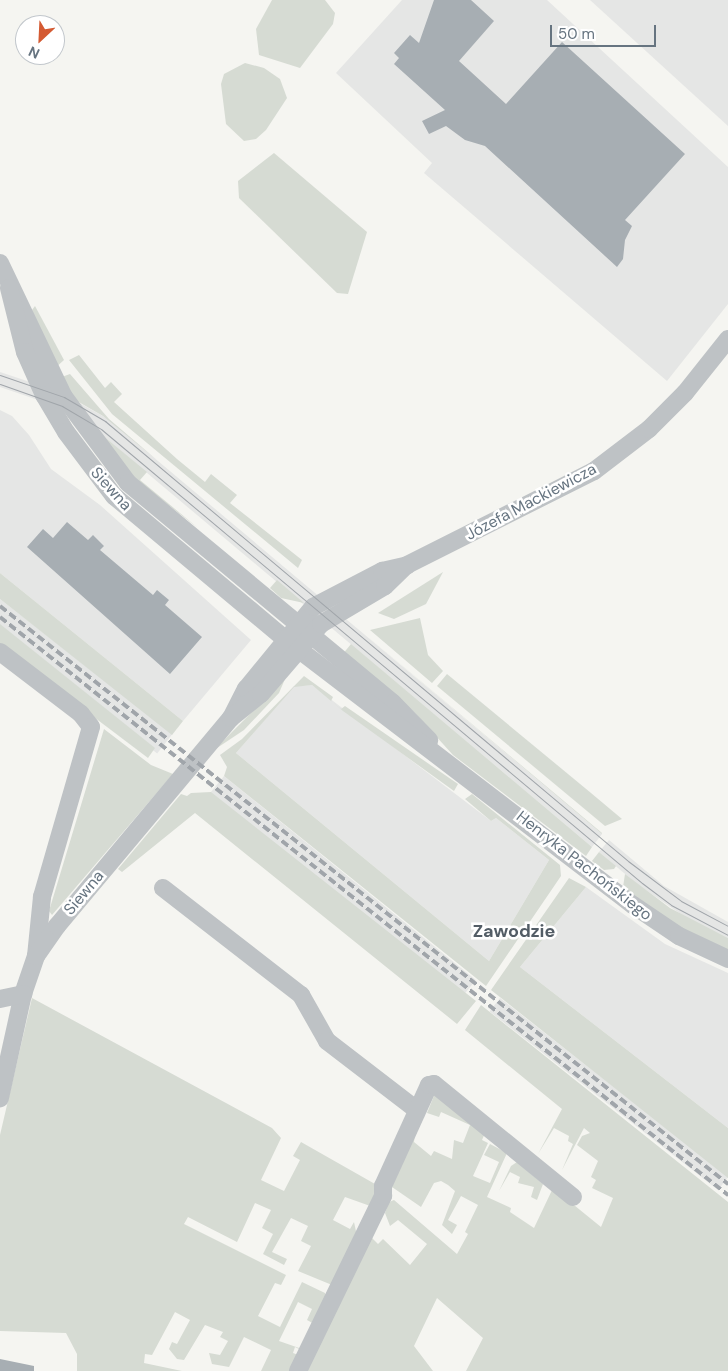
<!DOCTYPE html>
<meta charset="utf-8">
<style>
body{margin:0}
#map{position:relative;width:728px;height:1371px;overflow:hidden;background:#f5f5f1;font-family:"DM Sans",sans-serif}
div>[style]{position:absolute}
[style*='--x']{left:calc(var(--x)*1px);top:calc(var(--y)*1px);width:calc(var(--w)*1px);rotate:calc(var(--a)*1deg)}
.built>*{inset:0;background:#e5e6e5;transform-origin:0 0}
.green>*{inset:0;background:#d6dbd3}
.building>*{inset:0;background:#a7aeb3}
.minor>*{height:18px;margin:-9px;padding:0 9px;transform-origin:9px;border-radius:9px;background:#bec2c5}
.tram>*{height:1px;margin:-0.5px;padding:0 0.5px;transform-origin:0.5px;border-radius:0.5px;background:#a0a5aa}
.rail>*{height:4px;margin-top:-2px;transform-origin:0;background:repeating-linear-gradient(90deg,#a0a5aa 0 8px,transparent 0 12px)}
span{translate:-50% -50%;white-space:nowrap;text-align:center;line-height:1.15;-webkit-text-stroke:5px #fff;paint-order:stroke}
.street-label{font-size:16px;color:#667480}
.neighbourhood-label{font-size:18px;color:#535d66;font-weight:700}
.north{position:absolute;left:15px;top:15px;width:50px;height:50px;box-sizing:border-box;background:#fff;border:1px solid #c2c7cc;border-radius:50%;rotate:205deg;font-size:14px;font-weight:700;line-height:20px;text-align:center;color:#667480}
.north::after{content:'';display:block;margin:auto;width:18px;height:22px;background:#d45a32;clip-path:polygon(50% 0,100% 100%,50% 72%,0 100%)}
.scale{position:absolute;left:550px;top:25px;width:106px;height:22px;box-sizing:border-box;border:2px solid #667480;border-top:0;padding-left:6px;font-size:15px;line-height:18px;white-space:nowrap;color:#667480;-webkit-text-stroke:4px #fff;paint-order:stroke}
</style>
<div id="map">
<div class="built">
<div style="clip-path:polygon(402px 0,547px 0,728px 167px,728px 304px,667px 381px,424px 173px,432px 163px,336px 73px)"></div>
<div style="clip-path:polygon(590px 0,728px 0,728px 126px)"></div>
<div style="clip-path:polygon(0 372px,60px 392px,108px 419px,602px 834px,592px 847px,90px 425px,38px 400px,0 387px)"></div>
<div style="clip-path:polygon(0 410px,12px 416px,29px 435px,51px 469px,100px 505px,251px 640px,183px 721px,0 573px)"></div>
<div style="left:0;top:599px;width:219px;height:25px;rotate:38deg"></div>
<div style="clip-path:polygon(312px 685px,491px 821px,496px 818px,549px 860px,489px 961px,236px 753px,294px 686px)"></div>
<div style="left:224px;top:776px;width:324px;height:21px;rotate:39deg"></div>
<div style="clip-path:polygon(609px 840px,664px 886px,728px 922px,728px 938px,685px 917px,637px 884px,599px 852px)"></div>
<div style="clip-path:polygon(586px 887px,665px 944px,728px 973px,728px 1128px,520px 967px)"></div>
<div style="left:500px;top:998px;width:290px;height:17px;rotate:38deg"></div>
</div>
<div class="green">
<div style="clip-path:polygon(272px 0,325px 0,335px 13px,333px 24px,300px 68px,259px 55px,256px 29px)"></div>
<div style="clip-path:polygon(245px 63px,264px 68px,280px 79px,287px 98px,266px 130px,256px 139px,244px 141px,226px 124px,221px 84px,224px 74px)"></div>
<div style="clip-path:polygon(274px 153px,367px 232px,348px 294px,337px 293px,239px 198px,238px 181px)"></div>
<div style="clip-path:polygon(35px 306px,64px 360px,54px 369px,32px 310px)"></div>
<div style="clip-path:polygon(79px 355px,105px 388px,111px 382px,122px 394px,114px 402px,177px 459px,205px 482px,211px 474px,237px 495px,230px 503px,302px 560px,298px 568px,112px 414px,69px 360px)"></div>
<div style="clip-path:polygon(70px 374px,109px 419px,157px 460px,103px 416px,70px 397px,59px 378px)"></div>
<div style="clip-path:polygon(90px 425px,147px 472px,140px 480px,198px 528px,132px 477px)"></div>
<div style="clip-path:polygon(443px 572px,426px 604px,394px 619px,378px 613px)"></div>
<div style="clip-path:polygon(0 573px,183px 721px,172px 735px,0 599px)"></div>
<div style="clip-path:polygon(277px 580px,304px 603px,281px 598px,270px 588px)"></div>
<div style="clip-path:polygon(420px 618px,428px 655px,443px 671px,432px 683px,370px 630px)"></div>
<div style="clip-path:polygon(0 624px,155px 748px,148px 758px,0 646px)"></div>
<div style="clip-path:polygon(361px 631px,602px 833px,602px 834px)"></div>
<div style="clip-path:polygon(351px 644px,592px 847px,586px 856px,453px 755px,414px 712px,342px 655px)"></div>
<div style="clip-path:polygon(447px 674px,591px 793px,622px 819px,605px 826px,437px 686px)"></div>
<div style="clip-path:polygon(304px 676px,333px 697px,331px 701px,341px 709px,345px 706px,458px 784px,454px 791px,343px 711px,312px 685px,294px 687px,236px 753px,489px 961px,549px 860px,496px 818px,491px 821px,465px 799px,472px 794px,560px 865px,561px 876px,486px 986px,224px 776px,227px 767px,220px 755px,242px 739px)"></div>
<div style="clip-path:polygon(285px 679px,279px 693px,244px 730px,214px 750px)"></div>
<div style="clip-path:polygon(104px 729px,151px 765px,173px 774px,52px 915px,49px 911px)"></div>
<div style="clip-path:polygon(211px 792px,476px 1001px,457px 1024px,195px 813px,122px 872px,118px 869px,181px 794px,187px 796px,191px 793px)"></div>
<div style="clip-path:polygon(599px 852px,616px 866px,614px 869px,604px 870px,592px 861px)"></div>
<div style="clip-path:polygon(625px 874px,670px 908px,728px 938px,728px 951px,669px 922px,623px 887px)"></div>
<div style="clip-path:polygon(569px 878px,586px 887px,520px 967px,728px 1128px,728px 1178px,491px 990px)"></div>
<div style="clip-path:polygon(32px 998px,272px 1128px,281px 1138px,261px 1180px,284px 1191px,300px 1160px,293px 1156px,301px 1142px,375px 1184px,379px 1195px,373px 1207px,345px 1197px,333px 1220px,350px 1229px,354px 1222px,357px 1236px,332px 1285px,298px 1271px,311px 1246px,301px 1241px,308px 1226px,291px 1218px,272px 1252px,287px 1259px,284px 1265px,263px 1254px,273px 1234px,262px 1228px,271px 1210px,255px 1203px,237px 1242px,188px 1217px,184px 1224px,286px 1275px,281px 1285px,275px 1283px,258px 1316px,280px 1327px,302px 1282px,325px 1293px,327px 1302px,316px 1325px,307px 1320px,312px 1309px,298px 1302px,279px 1341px,302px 1349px,303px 1351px,295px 1347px,293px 1353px,301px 1356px,294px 1371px,261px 1371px,271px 1350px,244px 1337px,229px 1367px,212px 1364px,209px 1353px,220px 1355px,228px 1341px,220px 1337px,223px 1332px,205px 1325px,184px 1360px,177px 1359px,169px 1349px,172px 1342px,177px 1344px,190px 1320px,175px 1312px,152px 1355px,145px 1354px,144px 1363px,182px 1371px,77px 1371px,77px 1354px,66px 1333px,0 1331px,0 1135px)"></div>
<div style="clip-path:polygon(481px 1005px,728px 1202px,728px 1371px,466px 1371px,483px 1338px,437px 1298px,414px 1346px,433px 1371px,303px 1371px,370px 1236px,378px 1244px,383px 1239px,410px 1265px,427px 1244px,398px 1220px,390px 1226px,385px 1213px,389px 1202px,394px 1200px,457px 1254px,468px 1234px,465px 1232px,478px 1205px,461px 1196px,448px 1220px,457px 1225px,452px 1234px,442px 1225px,455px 1191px,448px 1185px,441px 1181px,434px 1183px,421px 1207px,392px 1187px,415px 1134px,414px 1142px,431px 1156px,434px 1151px,452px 1159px,454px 1140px,463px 1143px,470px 1125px,441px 1112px,439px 1117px,427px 1113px,436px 1091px,486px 1131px,482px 1140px,488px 1143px,473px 1176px,490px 1183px,499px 1162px,484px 1155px,490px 1144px,507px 1153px,487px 1197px,511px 1208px,510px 1212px,534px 1228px,553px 1188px,601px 1227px,613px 1198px,592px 1188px,596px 1180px,591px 1177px,598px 1161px,577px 1145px,582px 1136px,590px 1133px,584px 1128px,562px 1170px,573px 1144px,568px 1141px,569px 1136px,554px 1128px,538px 1154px,562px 1109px,465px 1030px)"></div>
<div style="clip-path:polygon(517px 1162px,543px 1184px,537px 1200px,531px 1197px,534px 1187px,518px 1183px,520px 1177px,510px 1172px,499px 1191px,511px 1166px)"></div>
</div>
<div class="building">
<div style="clip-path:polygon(434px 0,471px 0,494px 21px,459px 61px,506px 104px,562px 42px,685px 154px,625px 220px,632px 226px,625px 240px,623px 259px,617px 267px,485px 146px,465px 140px,446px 126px,429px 134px,422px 121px,445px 110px,394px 64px,399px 58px,394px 53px,410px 35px,419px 43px)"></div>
<div style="clip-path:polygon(67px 522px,88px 540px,93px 535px,104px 546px,100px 550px,153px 595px,157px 590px,169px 600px,165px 605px,202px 637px,170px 674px,27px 547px,43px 529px,53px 538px)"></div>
<div style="clip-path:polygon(0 1359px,34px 1366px,34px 1371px,0 1371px)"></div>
</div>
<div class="minor">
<div style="--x:0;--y:263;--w:148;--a:64.5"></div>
<div style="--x:64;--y:397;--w:107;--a:53.3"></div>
<div style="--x:128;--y:483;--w:344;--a:39.7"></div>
<div style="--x:393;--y:703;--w:52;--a:45.8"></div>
<div style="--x:9;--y:288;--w:66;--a:76"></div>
<div style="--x:25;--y:352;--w:47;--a:66.2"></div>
<div style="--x:44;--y:395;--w:43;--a:59.3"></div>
<div style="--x:66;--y:432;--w:80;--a:53.1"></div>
<div style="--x:114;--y:496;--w:223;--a:39.9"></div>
<div style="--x:285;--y:639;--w:438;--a:37.4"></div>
<div style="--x:633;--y:905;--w:55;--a:34"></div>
<div style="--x:679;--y:936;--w:54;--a:25.1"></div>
<div style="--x:0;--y:652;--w:102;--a:37.4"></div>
<div style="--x:81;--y:714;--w:16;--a:52"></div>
<div style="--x:91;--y:727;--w:177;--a:106.1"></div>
<div style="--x:42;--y:897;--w:59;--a:95.8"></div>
<div style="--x:36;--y:956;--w:40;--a:108.9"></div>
<div style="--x:23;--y:994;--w:107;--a:102.5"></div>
<div style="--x:231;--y:718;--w:33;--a:-63"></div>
<div style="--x:246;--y:689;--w:106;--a:-50.7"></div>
<div style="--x:313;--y:607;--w:78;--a:-27.6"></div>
<div style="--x:382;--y:571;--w:26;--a:-13"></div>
<div style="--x:407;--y:565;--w:209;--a:-26.7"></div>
<div style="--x:594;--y:471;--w:69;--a:-37.4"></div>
<div style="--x:649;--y:429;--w:51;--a:-45"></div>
<div style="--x:685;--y:393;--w:69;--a:-51.5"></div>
<div style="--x:163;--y:888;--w:175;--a:37.8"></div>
<div style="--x:301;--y:995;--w:53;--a:60.5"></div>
<div style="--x:327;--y:1041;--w:113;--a:37.5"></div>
<div style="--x:36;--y:956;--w:37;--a:-55"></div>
<div style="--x:57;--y:926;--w:271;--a:-50.1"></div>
<div style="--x:231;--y:718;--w:38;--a:-39"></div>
<div style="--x:261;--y:694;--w:92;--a:-49.4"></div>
<div style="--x:321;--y:624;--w:74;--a:-30.7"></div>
<div style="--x:385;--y:586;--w:29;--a:-44"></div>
<div style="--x:0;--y:999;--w:24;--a:-12"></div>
<div style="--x:298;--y:1371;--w:195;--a:-64.1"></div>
<div style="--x:383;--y:1196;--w:10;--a:-90"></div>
<div style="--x:383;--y:1186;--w:111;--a:-65.5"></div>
<div style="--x:429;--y:1085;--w:5;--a:-11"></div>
<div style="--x:434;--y:1084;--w:179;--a:39.1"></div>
</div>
<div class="tram">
<div style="--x:0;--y:375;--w:68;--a:19"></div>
<div style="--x:64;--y:397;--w:48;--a:30.3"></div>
<div style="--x:105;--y:421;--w:683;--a:40.07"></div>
<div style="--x:628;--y:861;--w:66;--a:37"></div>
<div style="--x:681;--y:901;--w:53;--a:28"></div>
<div style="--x:0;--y:384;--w:66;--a:19.5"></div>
<div style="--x:62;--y:406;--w:45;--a:30.5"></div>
<div style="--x:101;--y:429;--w:706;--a:40"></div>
<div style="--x:642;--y:883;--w:36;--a:37"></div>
<div style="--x:671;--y:905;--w:64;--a:27.8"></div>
</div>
<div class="rail">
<div style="--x:0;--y:606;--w:930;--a:38.45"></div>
<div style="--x:0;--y:617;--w:930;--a:38.45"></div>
</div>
<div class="street-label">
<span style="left:111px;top:489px;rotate:48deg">Siewna</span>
<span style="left:531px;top:502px;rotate:-28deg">Józefa Mackiewicza</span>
<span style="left:584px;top:866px;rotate:38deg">Henryka Pachońskiego</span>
<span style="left:84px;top:893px;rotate:-50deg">Siewna</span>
</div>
<div class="neighbourhood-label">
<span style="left:514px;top:931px">Zawodzie</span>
</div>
<div class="north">N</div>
<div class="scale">50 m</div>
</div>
